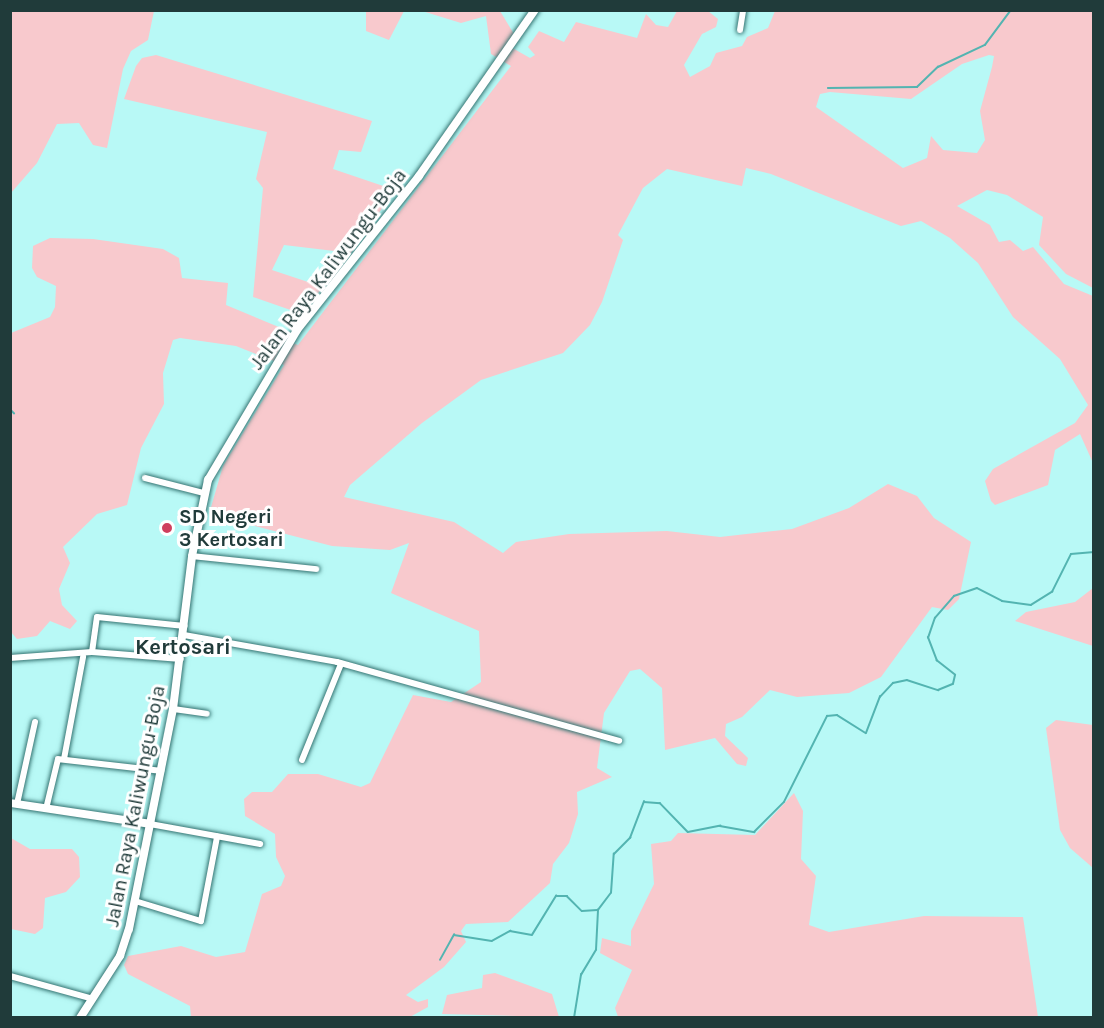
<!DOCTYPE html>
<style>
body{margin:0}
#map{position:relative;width:1104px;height:1028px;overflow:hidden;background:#b8f9f6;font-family:Karla,sans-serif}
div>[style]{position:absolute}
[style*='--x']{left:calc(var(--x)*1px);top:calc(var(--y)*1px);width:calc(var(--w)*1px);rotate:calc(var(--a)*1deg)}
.green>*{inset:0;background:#f8c9cd}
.stream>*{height:1.5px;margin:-0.75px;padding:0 0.75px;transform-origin:0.75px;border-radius:0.75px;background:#53b4b1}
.roads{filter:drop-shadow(0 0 2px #357472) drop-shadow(0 0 2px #357472)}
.street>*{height:6px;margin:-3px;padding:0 3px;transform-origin:3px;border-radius:3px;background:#fff}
.secondary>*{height:8px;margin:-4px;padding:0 4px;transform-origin:4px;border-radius:4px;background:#fff}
.dots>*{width:16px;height:16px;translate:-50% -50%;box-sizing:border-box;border:3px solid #fff;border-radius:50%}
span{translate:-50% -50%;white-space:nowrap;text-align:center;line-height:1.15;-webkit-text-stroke:6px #fff;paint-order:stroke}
.street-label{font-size:20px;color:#203b3a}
.poi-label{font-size:20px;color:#203b3a;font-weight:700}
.left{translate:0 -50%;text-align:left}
.quarter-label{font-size:22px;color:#203b3a;font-weight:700}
.frame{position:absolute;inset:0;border:12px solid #203b3a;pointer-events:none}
</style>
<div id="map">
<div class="green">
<div style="clip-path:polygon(11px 10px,154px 11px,148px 40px,131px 51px,123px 69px,107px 148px,93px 145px,79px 123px,57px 124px,37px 163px,11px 193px)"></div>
<div style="clip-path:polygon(366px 11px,404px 11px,389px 40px,366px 31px)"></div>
<div style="clip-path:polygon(evenodd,422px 11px,500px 11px,514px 34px,509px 46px,530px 58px,535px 55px,528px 47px,539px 31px,564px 42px,576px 22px,637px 38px,646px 14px,656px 25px,668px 27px,677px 11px,708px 11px,718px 19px,716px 27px,702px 34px,684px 65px,690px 77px,710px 66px,716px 53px,742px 46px,747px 37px,768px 28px,775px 11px,1093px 11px,1093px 288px,1066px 274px,1039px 245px,1043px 217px,1007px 195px,987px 190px,957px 206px,990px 225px,999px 242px,1010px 240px,1023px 251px,1033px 247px,1064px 284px,1093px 296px,1093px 463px,1080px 434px,1055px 450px,1048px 485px,995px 505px,991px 501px,985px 481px,993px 469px,1075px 423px,1088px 405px,1060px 359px,1013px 317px,978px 263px,950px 238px,921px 221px,901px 226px,771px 174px,746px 168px,742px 186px,667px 169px,643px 188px,618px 235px,623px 240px,602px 302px,590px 325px,563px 353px,481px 380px,422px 423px,350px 485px,344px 497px,454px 522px,503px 553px,516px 542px,569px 534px,667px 531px,720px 537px,792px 529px,849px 508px,888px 484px,917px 496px,934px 518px,971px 542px,959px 599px,948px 610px,932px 607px,881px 677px,849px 693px,797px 697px,770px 690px,742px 717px,726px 724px,725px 736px,748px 758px,746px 766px,737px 764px,715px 738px,665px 750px,662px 688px,640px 669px,630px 671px,604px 713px,597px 768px,612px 777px,577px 792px,578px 814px,569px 843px,553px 864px,550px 883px,508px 922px,466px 924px,461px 931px,466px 942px,444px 967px,406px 995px,418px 1002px,428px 999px,428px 1007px,408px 1018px,191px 1017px,190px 1006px,128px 974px,124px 965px,128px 956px,181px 946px,216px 957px,245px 952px,262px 894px,281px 886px,285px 876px,276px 857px,275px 834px,245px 816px,244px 799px,252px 792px,272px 792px,288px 774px,318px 774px,361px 787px,370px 783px,413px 695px,451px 702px,481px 682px,479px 631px,391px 593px,409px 543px,390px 550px,332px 546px,209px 514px,223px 466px,284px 365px,236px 346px,180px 338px,173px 340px,163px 373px,164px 404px,141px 448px,127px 505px,97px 514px,63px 547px,70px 563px,59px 589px,62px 605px,77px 621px,70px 629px,50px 621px,37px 636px,17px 639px,11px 632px,11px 333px,50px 317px,55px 307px,56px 286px,37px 277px,32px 268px,33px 246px,50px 238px,93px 239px,163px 249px,179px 258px,182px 278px,228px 283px,226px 305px,286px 330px,283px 339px,298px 345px,511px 66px,491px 54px,486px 16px,461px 23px,422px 11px,989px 55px,994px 56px,992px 67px,980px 111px,985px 140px,977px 153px,943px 150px,931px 136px,927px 158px,903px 168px,816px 107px,820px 94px,830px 92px,911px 99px,962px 64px,989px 55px)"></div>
<div style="clip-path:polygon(156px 55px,372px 121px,361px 152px,339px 150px,333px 169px,395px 190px,351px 253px,284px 245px,272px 270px,323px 287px,302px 314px,253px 297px,263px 188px,256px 179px,267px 132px,124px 99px,136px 66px,142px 58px)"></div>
<div style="clip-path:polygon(1093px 588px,1093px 646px,1015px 621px,1026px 612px,1075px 602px)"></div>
<div style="clip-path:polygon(1056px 720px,1093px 725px,1093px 868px,1070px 848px,1060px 830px,1046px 728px)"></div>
<div style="clip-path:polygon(794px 793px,803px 811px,801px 859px,816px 876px,809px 925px,829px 932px,924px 916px,1023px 917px,1038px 1017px,618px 1017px,615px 1008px,632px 970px,600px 953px,602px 938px,631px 946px,631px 931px,654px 884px,651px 844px,671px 841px,678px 833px,755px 835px)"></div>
<div style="clip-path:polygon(11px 838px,30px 849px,72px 849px,79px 857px,80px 877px,66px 892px,45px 898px,43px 928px,35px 934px,11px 929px)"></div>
<div style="clip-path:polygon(495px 973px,552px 994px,559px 1017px,442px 1014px,447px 995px,482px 988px,483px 975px)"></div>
</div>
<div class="stream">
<div style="--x:828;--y:88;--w:89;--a:-0.6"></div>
<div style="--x:917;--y:87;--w:29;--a:-44"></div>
<div style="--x:938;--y:67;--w:52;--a:-25.1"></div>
<div style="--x:985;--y:45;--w:44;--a:-53.4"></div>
<div style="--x:10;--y:409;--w:6;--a:45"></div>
<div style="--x:440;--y:960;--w:29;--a:-61"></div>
<div style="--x:454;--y:935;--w:38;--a:9"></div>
<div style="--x:492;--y:941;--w:21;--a:-29"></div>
<div style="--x:510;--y:931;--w:22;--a:10"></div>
<div style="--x:532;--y:935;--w:46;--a:-58.4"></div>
<div style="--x:556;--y:896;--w:11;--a:0"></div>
<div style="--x:567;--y:896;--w:21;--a:45"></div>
<div style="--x:582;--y:911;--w:15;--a:-4"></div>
<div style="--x:574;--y:1018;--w:44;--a:-80.8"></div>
<div style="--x:581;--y:975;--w:29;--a:-59"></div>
<div style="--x:596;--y:950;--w:40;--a:-87.1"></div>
<div style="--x:598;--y:910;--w:21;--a:-53"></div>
<div style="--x:611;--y:893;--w:39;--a:-86"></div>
<div style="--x:614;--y:854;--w:23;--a:-45"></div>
<div style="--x:630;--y:838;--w:39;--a:-69"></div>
<div style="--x:644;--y:802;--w:16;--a:4"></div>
<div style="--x:660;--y:803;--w:40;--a:46"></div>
<div style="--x:688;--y:832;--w:33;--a:-11"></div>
<div style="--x:720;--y:826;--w:35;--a:10"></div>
<div style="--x:754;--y:832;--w:42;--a:-45"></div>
<div style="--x:784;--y:802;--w:96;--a:-63.4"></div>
<div style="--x:827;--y:716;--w:10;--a:-6"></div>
<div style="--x:837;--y:715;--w:34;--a:32"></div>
<div style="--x:866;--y:733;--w:39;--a:-69"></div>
<div style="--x:880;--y:697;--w:19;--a:-47"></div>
<div style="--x:893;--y:683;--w:14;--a:-12"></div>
<div style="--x:907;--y:680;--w:33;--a:18"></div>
<div style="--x:938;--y:690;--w:16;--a:-22"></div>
<div style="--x:953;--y:684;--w:9;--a:-77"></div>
<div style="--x:955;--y:675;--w:23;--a:-142"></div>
<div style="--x:937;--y:661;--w:25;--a:-111"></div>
<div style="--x:928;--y:638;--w:21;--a:-71"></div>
<div style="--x:935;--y:618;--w:29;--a:-49"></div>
<div style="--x:954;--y:596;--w:24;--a:-19"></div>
<div style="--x:977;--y:588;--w:28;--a:27"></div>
<div style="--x:1002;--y:601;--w:29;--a:8"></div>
<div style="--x:1031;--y:605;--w:25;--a:-32"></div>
<div style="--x:1052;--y:592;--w:42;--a:-63.4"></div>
<div style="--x:1071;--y:554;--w:23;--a:-5"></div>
</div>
<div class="roads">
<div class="street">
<div style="--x:740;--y:30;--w:20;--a:-81"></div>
<div style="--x:145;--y:478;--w:61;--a:14.3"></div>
<div style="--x:192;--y:556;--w:125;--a:6"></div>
<div style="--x:184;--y:635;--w:155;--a:10"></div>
<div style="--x:337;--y:662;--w:293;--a:15.6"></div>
<div style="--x:92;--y:652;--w:35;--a:-82"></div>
<div style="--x:97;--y:617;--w:88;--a:5.8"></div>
<div style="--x:10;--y:658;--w:82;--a:-4.2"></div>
<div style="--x:92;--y:652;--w:89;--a:4.5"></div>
<div style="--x:173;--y:709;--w:34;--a:8"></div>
<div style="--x:64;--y:759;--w:104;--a:-79.4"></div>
<div style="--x:302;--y:760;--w:104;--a:-67.9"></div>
<div style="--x:17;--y:804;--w:84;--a:-77.6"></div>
<div style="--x:46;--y:809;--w:51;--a:-76.5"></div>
<div style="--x:58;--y:759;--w:104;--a:6.6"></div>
<div style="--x:150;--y:824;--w:112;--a:10.3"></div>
<div style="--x:135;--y:901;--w:69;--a:16.9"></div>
<div style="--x:201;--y:921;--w:86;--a:-79.2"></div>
<div style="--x:10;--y:976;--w:86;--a:15.5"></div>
</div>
<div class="secondary">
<div style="--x:10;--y:803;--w:142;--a:8.5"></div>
<div style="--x:80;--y:1018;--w:74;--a:-57.2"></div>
<div style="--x:120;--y:956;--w:28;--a:-72"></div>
<div style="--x:129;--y:929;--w:224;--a:-78.7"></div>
<div style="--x:173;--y:709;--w:154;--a:-82.9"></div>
<div style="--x:192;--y:556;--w:78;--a:-78.1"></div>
<div style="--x:208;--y:480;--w:174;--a:-59.3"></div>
<div style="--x:297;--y:330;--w:196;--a:-51.6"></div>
<div style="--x:419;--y:176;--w:203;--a:-55.1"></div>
</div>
</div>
<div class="dots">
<div style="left:167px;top:528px;background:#cf3f5e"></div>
</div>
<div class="street-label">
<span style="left:328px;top:269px;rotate:-53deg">Jalan Raya Kaliwungu-Boja</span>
<span style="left:135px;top:806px;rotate:-79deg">Jalan Raya Kaliwungu-Boja</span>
</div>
<div class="poi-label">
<span class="left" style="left:179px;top:528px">SD Negeri<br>3 Kertosari</span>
</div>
<div class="quarter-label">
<span style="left:183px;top:648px">Kertosari</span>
</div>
<div class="frame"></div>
</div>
